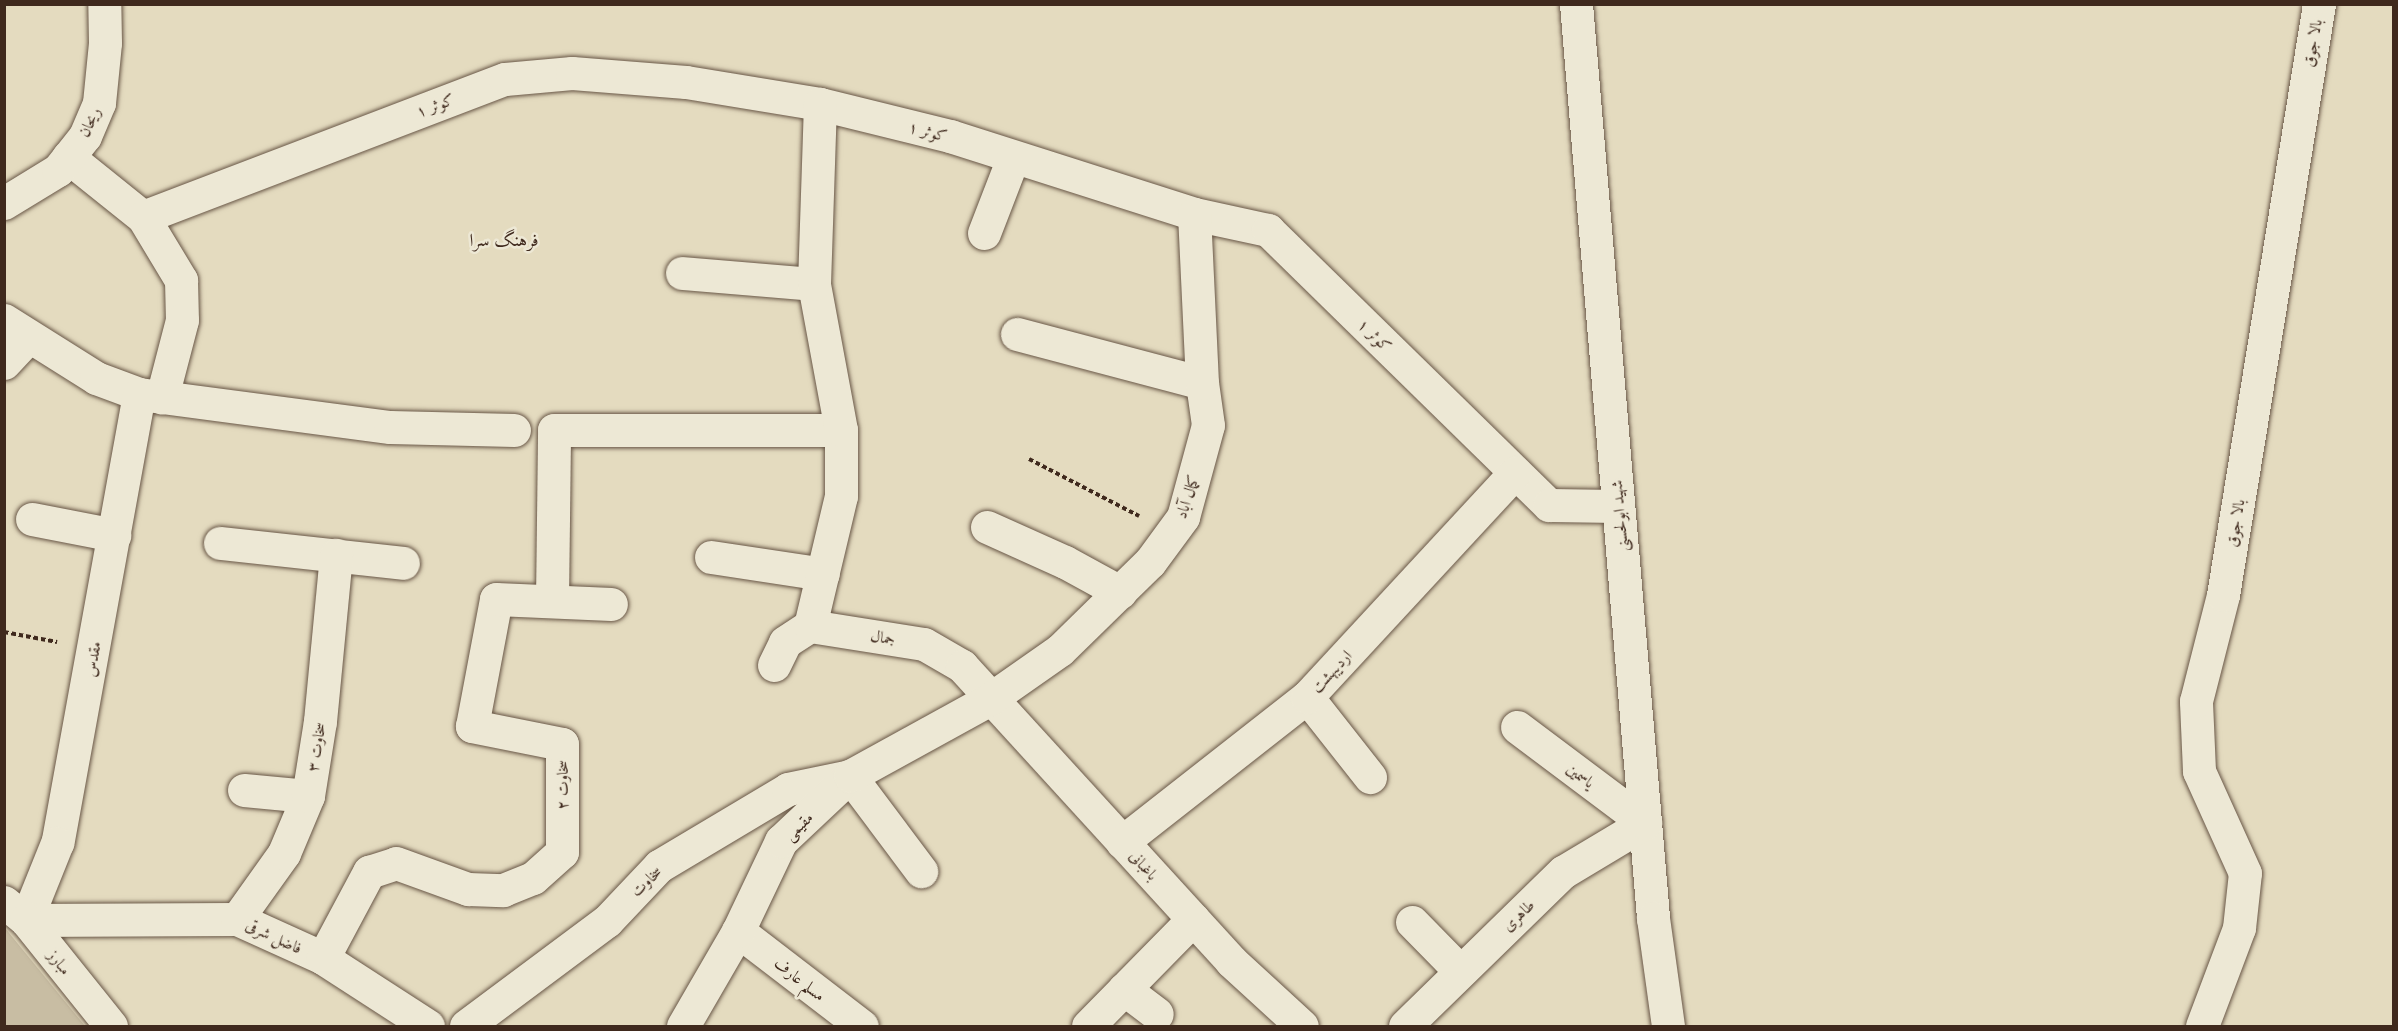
<!DOCTYPE html>
<meta charset="utf-8">
<style>
body{margin:0}
#map{position:relative;width:2398px;height:1031px;overflow:hidden;background:#e4dbbf;font-family:"Libre Caslon Text",Amiri,serif}
div>[style]{position:absolute}
[style*='--x']{left:calc(var(--x)*1px);top:calc(var(--y)*1px);width:calc(var(--w)*1px);rotate:calc(var(--a)*1deg)}
.green>*{inset:0;background:#c8bda3}
.path>*{height:4px;margin-top:-2px;transform-origin:0;background:repeating-linear-gradient(90deg,#3f291d 0 4.5px,transparent 0 7.5px)}
.roads{filter:drop-shadow(0 0 2px #685646) drop-shadow(0 0 2px #685646)}
.minor>*{height:33px;margin:-16.5px;padding:0 16.5px;transform-origin:16.5px;border-radius:16.5px;background:#ede8d5}
span{translate:-50% -50%;white-space:nowrap;text-align:center;line-height:1.15;-webkit-text-stroke:5px #ede8d5;paint-order:stroke}
.street-label{font-size:16px;color:#3f291d}
.neighbourhood-label{font-size:18px;color:#3f291d}
.frame{position:absolute;inset:0;border:6px solid #3f291d;pointer-events:none}
</style>
<div id="map">
<div class="green">
<div style="clip-path:polygon(4px 928px,5px 928px,85px 1026px,5px 1026px)"></div>
</div>
<div class="path">
<div style="--x:1029;--y:459;--w:124;--a:27.4"></div>
<div style="--x:4;--y:632;--w:54;--a:10.7"></div>
</div>
<div class="roads">
<div class="minor">
<div style="--x:1576;--y:4;--w:917;--a:85.18"></div>
<div style="--x:1653;--y:918;--w:109;--a:82.1"></div>
<div style="--x:68;--y:157;--w:96;--a:38.7"></div>
<div style="--x:143;--y:217;--w:74;--a:58.9"></div>
<div style="--x:181;--y:280;--w:40;--a:88.6"></div>
<div style="--x:182;--y:320;--w:80;--a:104.6"></div>
<div style="--x:4;--y:203;--w:63;--a:-31.4"></div>
<div style="--x:58;--y:170;--w:43;--a:-51.5"></div>
<div style="--x:85;--y:136;--w:36;--a:-67"></div>
<div style="--x:99;--y:103;--w:60;--a:-84.3"></div>
<div style="--x:105;--y:43;--w:39;--a:-91"></div>
<div style="--x:143;--y:217;--w:387;--a:-20.9"></div>
<div style="--x:505;--y:79;--w:67;--a:-5.1"></div>
<div style="--x:572;--y:73;--w:114;--a:4.5"></div>
<div style="--x:686;--y:82;--w:136;--a:9.3"></div>
<div style="--x:820;--y:104;--w:134;--a:13.8"></div>
<div style="--x:950;--y:136;--w:256;--a:17.7"></div>
<div style="--x:1194;--y:214;--w:76;--a:12.2"></div>
<div style="--x:1268;--y:230;--w:393;--a:44.4"></div>
<div style="--x:1549;--y:505;--w:69;--a:0.8"></div>
<div style="--x:984;--y:233;--w:80;--a:-68.9"></div>
<div style="--x:682;--y:273;--w:132;--a:4.8"></div>
<div style="--x:4;--y:320;--w:109;--a:32.2"></div>
<div style="--x:96;--y:378;--w:46;--a:20.4"></div>
<div style="--x:139;--y:394;--w:253;--a:7.5"></div>
<div style="--x:390;--y:427;--w:124;--a:1.4"></div>
<div style="--x:1017;--y:334;--w:191;--a:14.8"></div>
<div style="--x:4;--y:363;--w:35;--a:-47"></div>
<div style="--x:139;--y:394;--w:456;--a:100.3"></div>
<div style="--x:57;--y:843;--w:83;--a:111.9"></div>
<div style="--x:26;--y:920;--w:211;--a:-0.3"></div>
<div style="--x:237;--y:919;--w:94;--a:24.4"></div>
<div style="--x:323;--y:958;--w:125;--a:32.9"></div>
<div style="--x:32;--y:519;--w:84;--a:11"></div>
<div style="--x:987;--y:527;--w:85;--a:24.2"></div>
<div style="--x:1065;--y:562;--w:63;--a:28.6"></div>
<div style="--x:220;--y:543;--w:184;--a:6.2"></div>
<div style="--x:711;--y:557;--w:113;--a:8.6"></div>
<div style="--x:552;--y:601;--w:171;--a:-89.3"></div>
<div style="--x:554;--y:430;--w:287;--a:0"></div>
<div style="--x:810;--y:626;--w:134;--a:-76.6"></div>
<div style="--x:841;--y:496;--w:66;--a:-90"></div>
<div style="--x:841;--y:430;--w:148;--a:-100.5"></div>
<div style="--x:814;--y:284;--w:180;--a:-88.1"></div>
<div style="--x:774;--y:665;--w:25;--a:-64"></div>
<div style="--x:785;--y:642;--w:30;--a:-33"></div>
<div style="--x:810;--y:626;--w:115;--a:9"></div>
<div style="--x:924;--y:644;--w:44;--a:30.1"></div>
<div style="--x:962;--y:666;--w:399;--a:47.6"></div>
<div style="--x:1231;--y:961;--w:96;--a:42.5"></div>
<div style="--x:1307;--y:697;--w:102;--a:51.8"></div>
<div style="--x:850;--y:776;--w:119;--a:53.2"></div>
<div style="--x:244;--y:790;--w:64;--a:5.4"></div>
<div style="--x:1122;--y:842;--w:235;--a:-38.1"></div>
<div style="--x:1307;--y:697;--w:306;--a:-47.2"></div>
<div style="--x:4;--y:902;--w:28;--a:39"></div>
<div style="--x:26;--y:920;--w:136;--a:51.3"></div>
<div style="--x:237;--y:919;--w:81;--a:-54.5"></div>
<div style="--x:284;--y:853;--w:62;--a:-67.2"></div>
<div style="--x:308;--y:796;--w:76;--a:-80.9"></div>
<div style="--x:320;--y:721;--w:167;--a:-84.5"></div>
<div style="--x:1412;--y:922;--w:69;--a:45.6"></div>
<div style="--x:738;--y:931;--w:156;--a:37.5"></div>
<div style="--x:323;--y:958;--w:98;--a:-61.9"></div>
<div style="--x:369;--y:872;--w:28;--a:-18"></div>
<div style="--x:396;--y:863;--w:77;--a:19.9"></div>
<div style="--x:468;--y:889;--w:35;--a:2"></div>
<div style="--x:503;--y:890;--w:32;--a:-22"></div>
<div style="--x:533;--y:878;--w:39;--a:-42"></div>
<div style="--x:562;--y:852;--w:108;--a:-90"></div>
<div style="--x:562;--y:744;--w:92;--a:-168.7"></div>
<div style="--x:472;--y:726;--w:129;--a:-79.3"></div>
<div style="--x:496;--y:599;--w:115;--a:2.5"></div>
<div style="--x:1124;--y:989;--w:41;--a:37.1"></div>
<div style="--x:466;--y:1026;--w:176;--a:-36.7"></div>
<div style="--x:607;--y:921;--w:76;--a:-46.6"></div>
<div style="--x:659;--y:866;--w:150;--a:-30.8"></div>
<div style="--x:788;--y:789;--w:63;--a:-11.8"></div>
<div style="--x:683;--y:1026;--w:110;--a:-59.9"></div>
<div style="--x:738;--y:931;--w:100;--a:-64.5"></div>
<div style="--x:781;--y:841;--w:95;--a:-43.3"></div>
<div style="--x:850;--y:776;--w:160;--a:-28.8"></div>
<div style="--x:990;--y:699;--w:85;--a:-35"></div>
<div style="--x:1060;--y:650;--w:126;--a:-44.4"></div>
<div style="--x:1150;--y:562;--w:56;--a:-53.7"></div>
<div style="--x:1183;--y:517;--w:95;--a:-74.8"></div>
<div style="--x:1208;--y:425;--w:42;--a:-98.1"></div>
<div style="--x:1202;--y:383;--w:169;--a:-92.7"></div>
<div style="--x:1088;--y:1026;--w:150;--a:-45.5"></div>
<div style="--x:1405;--y:1026;--w:221;--a:-44.3"></div>
<div style="--x:1563;--y:872;--w:96;--a:-30.9"></div>
<div style="--x:1645;--y:823;--w:160;--a:-143.1"></div>
<div style="--x:2202;--y:1026;--w:105;--a:-69.3"></div>
<div style="--x:2239;--y:928;--w:55;--a:-83.8"></div>
<div style="--x:2245;--y:873;--w:112;--a:-114.3"></div>
<div style="--x:2199;--y:771;--w:70;--a:-92.5"></div>
<div style="--x:2196;--y:701;--w:109;--a:-75.7"></div>
<div style="--x:2223;--y:595;--w:599;--a:-80.77"></div>
</div>
</div>
<div class="street-label">
<span style="left:2312px;top:43px;rotate:-80deg">بالا جوق</span>
<span style="left:435px;top:105px;rotate:-20deg">کوثر ۱</span>
<span style="left:89px;top:122px;rotate:-65deg">ریحان</span>
<span style="left:928px;top:131px;rotate:15deg">کوثر ۱</span>
<span style="left:1375px;top:335px;rotate:44deg">کوثر ۱</span>
<span style="left:1187px;top:497px;rotate:-71deg">کمال آباد</span>
<span style="left:1619px;top:516px;rotate:-95deg">شهید ابولحسنی</span>
<span style="left:2235px;top:523px;rotate:-81deg">بالا جوق</span>
<span style="left:883px;top:637px;rotate:9deg">جمال</span>
<span style="left:92px;top:659px;rotate:-80deg">مقدس</span>
<span style="left:1331px;top:671px;rotate:-47deg">اردیبهشت</span>
<span style="left:316px;top:747px;rotate:-81deg">سخاوت ۳</span>
<span style="left:1581px;top:775px;rotate:37deg">یاسمین</span>
<span style="left:562px;top:785px;rotate:-90deg">سخاوت ۲</span>
<span style="left:798px;top:826px;rotate:-44deg">مقیمی</span>
<span style="left:1144px;top:865px;rotate:48deg">باغبانی</span>
<span style="left:646px;top:881px;rotate:-44deg">سخاوت</span>
<span style="left:1518px;top:915px;rotate:-44deg">طاهری</span>
<span style="left:274px;top:936px;rotate:25deg">فاضل شرقی</span>
<span style="left:60px;top:962px;rotate:52deg">مبارز</span>
<span style="left:800px;top:979px;rotate:38deg">مسلم عارف</span>
</div>
<div class="neighbourhood-label">
<span style="left:504px;top:240px">فرهنگ سرا</span>
</div>
<div class="frame"></div>
</div>
